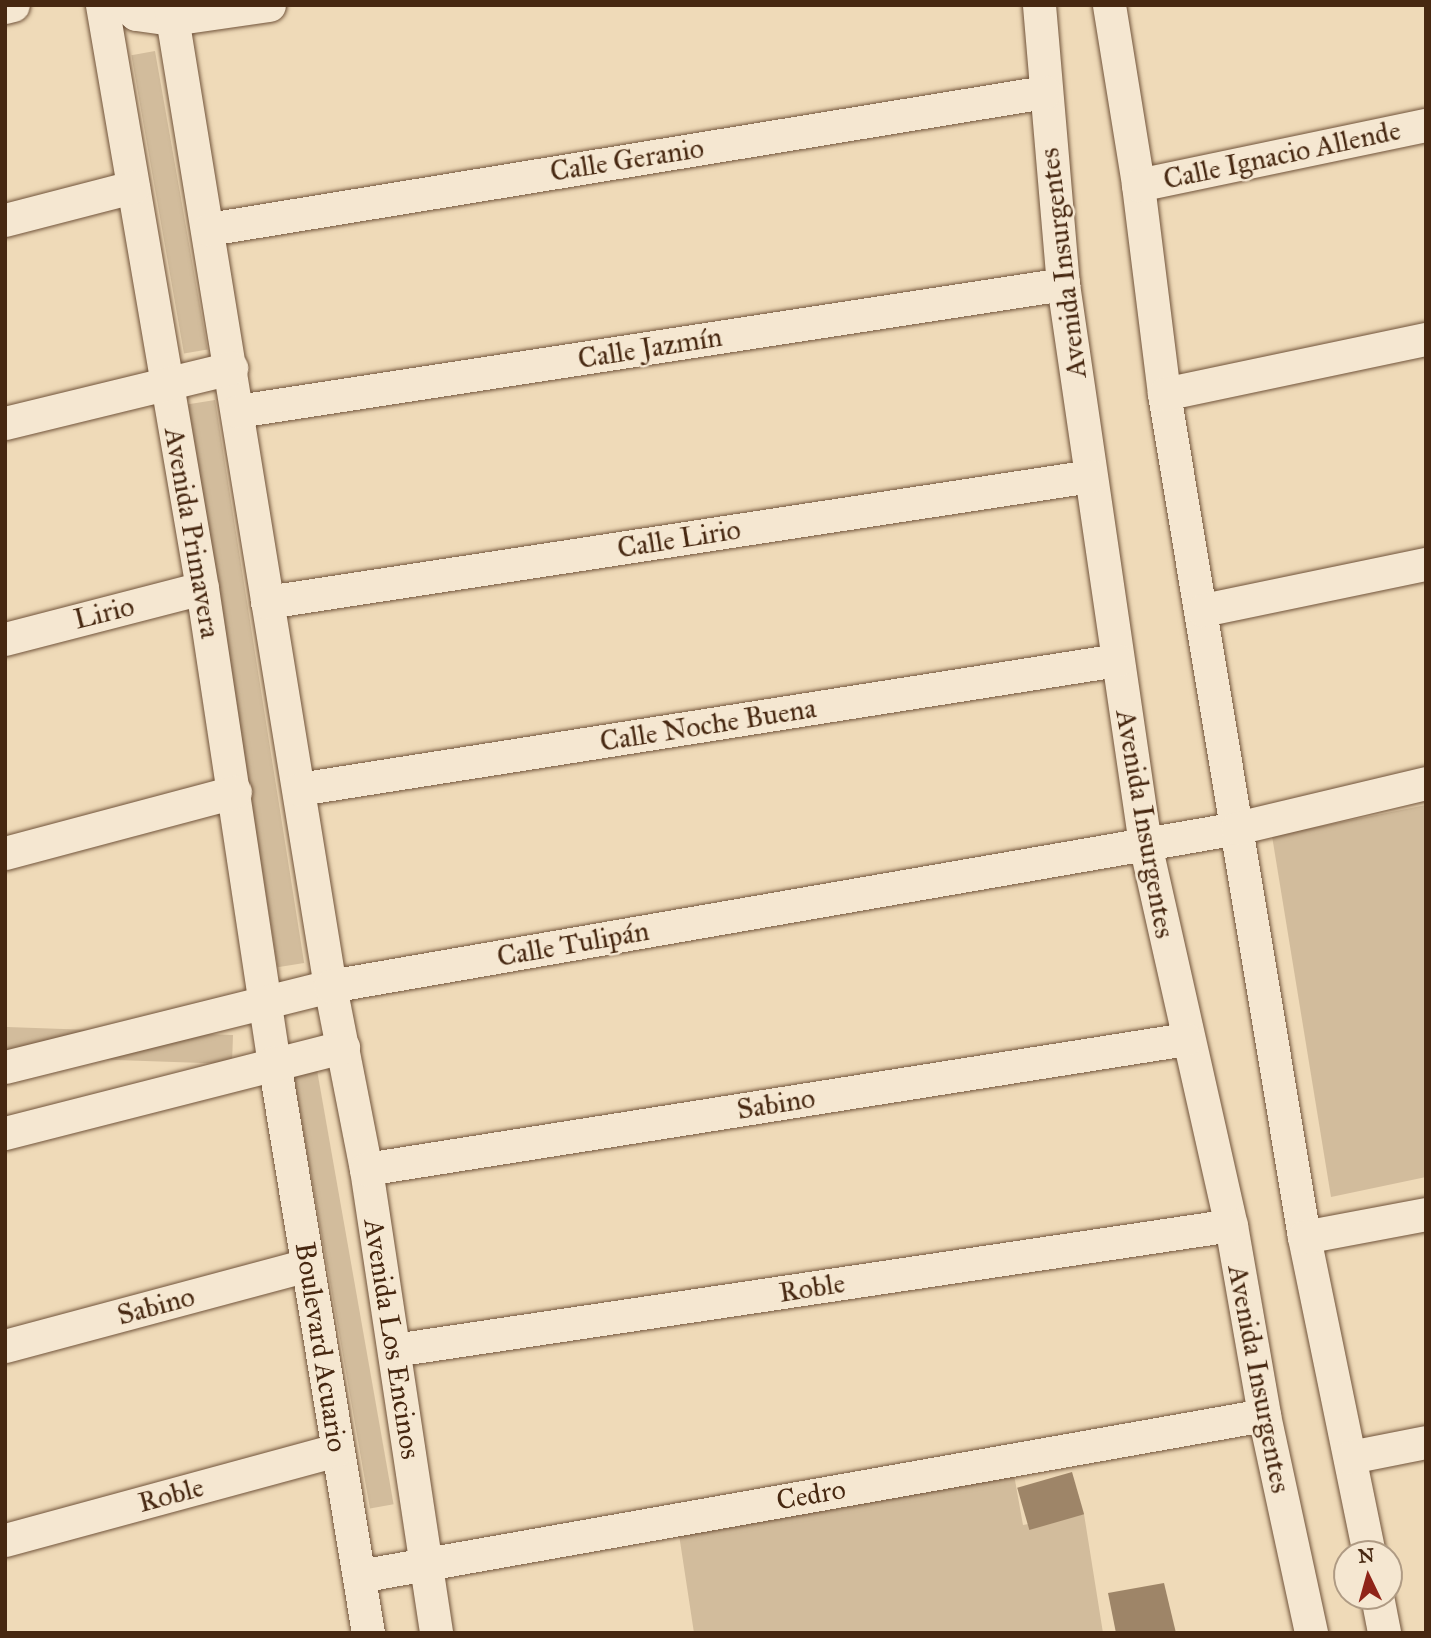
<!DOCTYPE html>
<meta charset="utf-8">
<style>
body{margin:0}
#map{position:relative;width:1431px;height:1638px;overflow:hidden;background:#efdab8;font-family:"IM FELL Great Primer",serif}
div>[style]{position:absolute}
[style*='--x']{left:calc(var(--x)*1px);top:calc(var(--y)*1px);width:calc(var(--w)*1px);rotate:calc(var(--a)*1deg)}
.green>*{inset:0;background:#d2bc9c;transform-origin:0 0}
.building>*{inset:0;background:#9e8568;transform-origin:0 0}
.roads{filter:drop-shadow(0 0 2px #71543b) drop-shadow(0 0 2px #71543b)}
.minor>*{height:33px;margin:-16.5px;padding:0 16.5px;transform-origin:16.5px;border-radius:16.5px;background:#f5e7d1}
span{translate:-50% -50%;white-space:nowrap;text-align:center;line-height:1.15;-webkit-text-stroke:5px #f5e7d1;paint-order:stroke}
.street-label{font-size:28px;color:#472811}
.frame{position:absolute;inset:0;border:7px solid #472811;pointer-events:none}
.north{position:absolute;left:1333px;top:1540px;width:70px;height:70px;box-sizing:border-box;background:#f5e7d1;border:2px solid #af9b84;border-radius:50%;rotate:355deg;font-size:19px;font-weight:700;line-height:28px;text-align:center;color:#472811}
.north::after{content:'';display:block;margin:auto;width:24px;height:32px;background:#8f2418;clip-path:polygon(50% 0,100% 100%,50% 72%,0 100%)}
</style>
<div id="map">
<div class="green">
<div style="left:155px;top:51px;width:303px;height:24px;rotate:80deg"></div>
<div style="left:215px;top:400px;width:570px;height:27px;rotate:81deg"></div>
<div style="clip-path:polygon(1426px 805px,1426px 1177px,1331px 1197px,1272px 836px)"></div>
<div style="left:233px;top:1035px;width:29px;height:236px;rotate:92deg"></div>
<div style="left:317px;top:1070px;width:441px;height:24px;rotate:80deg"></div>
<div style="clip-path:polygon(1013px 1469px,1023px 1525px,1084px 1514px,1103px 1633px,694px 1633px,678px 1528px)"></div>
</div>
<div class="building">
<div style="left:1072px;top:1472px;width:44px;height:57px;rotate:74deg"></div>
<div style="clip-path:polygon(1164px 1583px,1176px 1633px,1116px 1633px,1108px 1593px)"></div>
</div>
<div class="roads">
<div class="minor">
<div style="--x:102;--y:5;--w:592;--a:80.27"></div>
<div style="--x:202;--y:588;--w:479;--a:81.4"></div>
<div style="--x:274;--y:1062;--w:579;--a:80.65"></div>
<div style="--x:125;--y:5;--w:14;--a:39"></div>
<div style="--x:136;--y:14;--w:36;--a:8"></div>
<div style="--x:172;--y:19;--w:98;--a:-8.2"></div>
<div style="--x:170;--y:5;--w:994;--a:80.74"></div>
<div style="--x:330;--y:986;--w:187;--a:78.9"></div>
<div style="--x:366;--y:1169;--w:469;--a:81.4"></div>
<div style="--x:1039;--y:5;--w:280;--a:85.1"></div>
<div style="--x:1063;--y:284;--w:566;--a:81.67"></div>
<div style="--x:1145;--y:844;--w:391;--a:77.3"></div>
<div style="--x:1231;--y:1225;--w:193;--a:80.1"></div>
<div style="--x:1264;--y:1415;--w:223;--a:77.8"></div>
<div style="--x:1109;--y:5;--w:182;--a:80.8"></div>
<div style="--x:1138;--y:185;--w:211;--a:82.9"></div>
<div style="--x:1164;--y:394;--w:855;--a:80.57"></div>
<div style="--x:1304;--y:1237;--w:324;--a:78.4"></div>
<div style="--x:5;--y:7;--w:8;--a:-14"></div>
<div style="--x:1138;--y:185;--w:294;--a:-11.8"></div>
<div style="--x:5;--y:220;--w:132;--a:-14.5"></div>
<div style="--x:209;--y:229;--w:847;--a:-9.31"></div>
<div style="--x:1164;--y:394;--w:268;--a:-11.9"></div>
<div style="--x:238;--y:411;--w:835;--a:-8.75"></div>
<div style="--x:5;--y:423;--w:233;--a:-13.7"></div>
<div style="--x:267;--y:602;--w:833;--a:-8.7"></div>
<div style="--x:1203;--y:610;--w:228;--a:-11.7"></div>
<div style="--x:5;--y:639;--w:203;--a:-14.5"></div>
<div style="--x:299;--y:789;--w:828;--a:-8.96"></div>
<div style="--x:5;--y:853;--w:238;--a:-14.9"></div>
<div style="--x:5;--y:1067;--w:335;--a:-14"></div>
<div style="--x:330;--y:986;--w:921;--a:-9.88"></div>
<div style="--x:1237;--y:828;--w:194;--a:-13.4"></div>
<div style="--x:5;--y:1133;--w:349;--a:-14.3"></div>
<div style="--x:366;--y:1169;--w:830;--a:-9.01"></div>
<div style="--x:1304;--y:1237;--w:124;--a:-10.7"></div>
<div style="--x:5;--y:1346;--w:313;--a:-15"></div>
<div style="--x:394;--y:1350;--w:846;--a:-8.49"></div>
<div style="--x:1350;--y:1457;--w:77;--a:-11.2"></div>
<div style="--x:5;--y:1540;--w:344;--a:-15.2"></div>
<div style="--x:359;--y:1576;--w:919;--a:-10.09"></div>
<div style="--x:1377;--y:1596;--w:38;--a:79"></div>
</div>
</div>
<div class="street-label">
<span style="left:1282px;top:155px;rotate:-12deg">Calle Ignacio Allende</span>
<span style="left:627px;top:160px;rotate:-9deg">Calle Geranio</span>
<span style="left:1063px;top:263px;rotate:-97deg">Avenida Insurgentes</span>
<span style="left:650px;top:348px;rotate:-9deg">Calle Jazmín</span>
<span style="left:192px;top:533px;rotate:80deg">Avenida Primavera</span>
<span style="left:679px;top:539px;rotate:-9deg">Calle Lirio</span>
<span style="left:104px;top:613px;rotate:-14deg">Lirio</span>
<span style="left:708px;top:725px;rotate:-9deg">Calle Noche Buena</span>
<span style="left:1145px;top:824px;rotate:80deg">Avenida Insurgentes</span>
<span style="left:573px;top:944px;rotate:-10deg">Calle Tulipán</span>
<span style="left:776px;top:1104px;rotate:-9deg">Sabino</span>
<span style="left:812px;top:1288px;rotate:-9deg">Roble</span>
<span style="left:156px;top:1306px;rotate:-15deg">Sabino</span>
<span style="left:392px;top:1339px;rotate:81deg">Avenida Los Encinos</span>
<span style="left:321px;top:1347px;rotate:81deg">Boulevard Acuario</span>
<span style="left:1259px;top:1379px;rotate:79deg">Avenida Insurgentes</span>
<span style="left:171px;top:1495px;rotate:-15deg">Roble</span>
<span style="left:811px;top:1495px;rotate:-10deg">Cedro</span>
</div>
<div class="frame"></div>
<div class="north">N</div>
</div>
